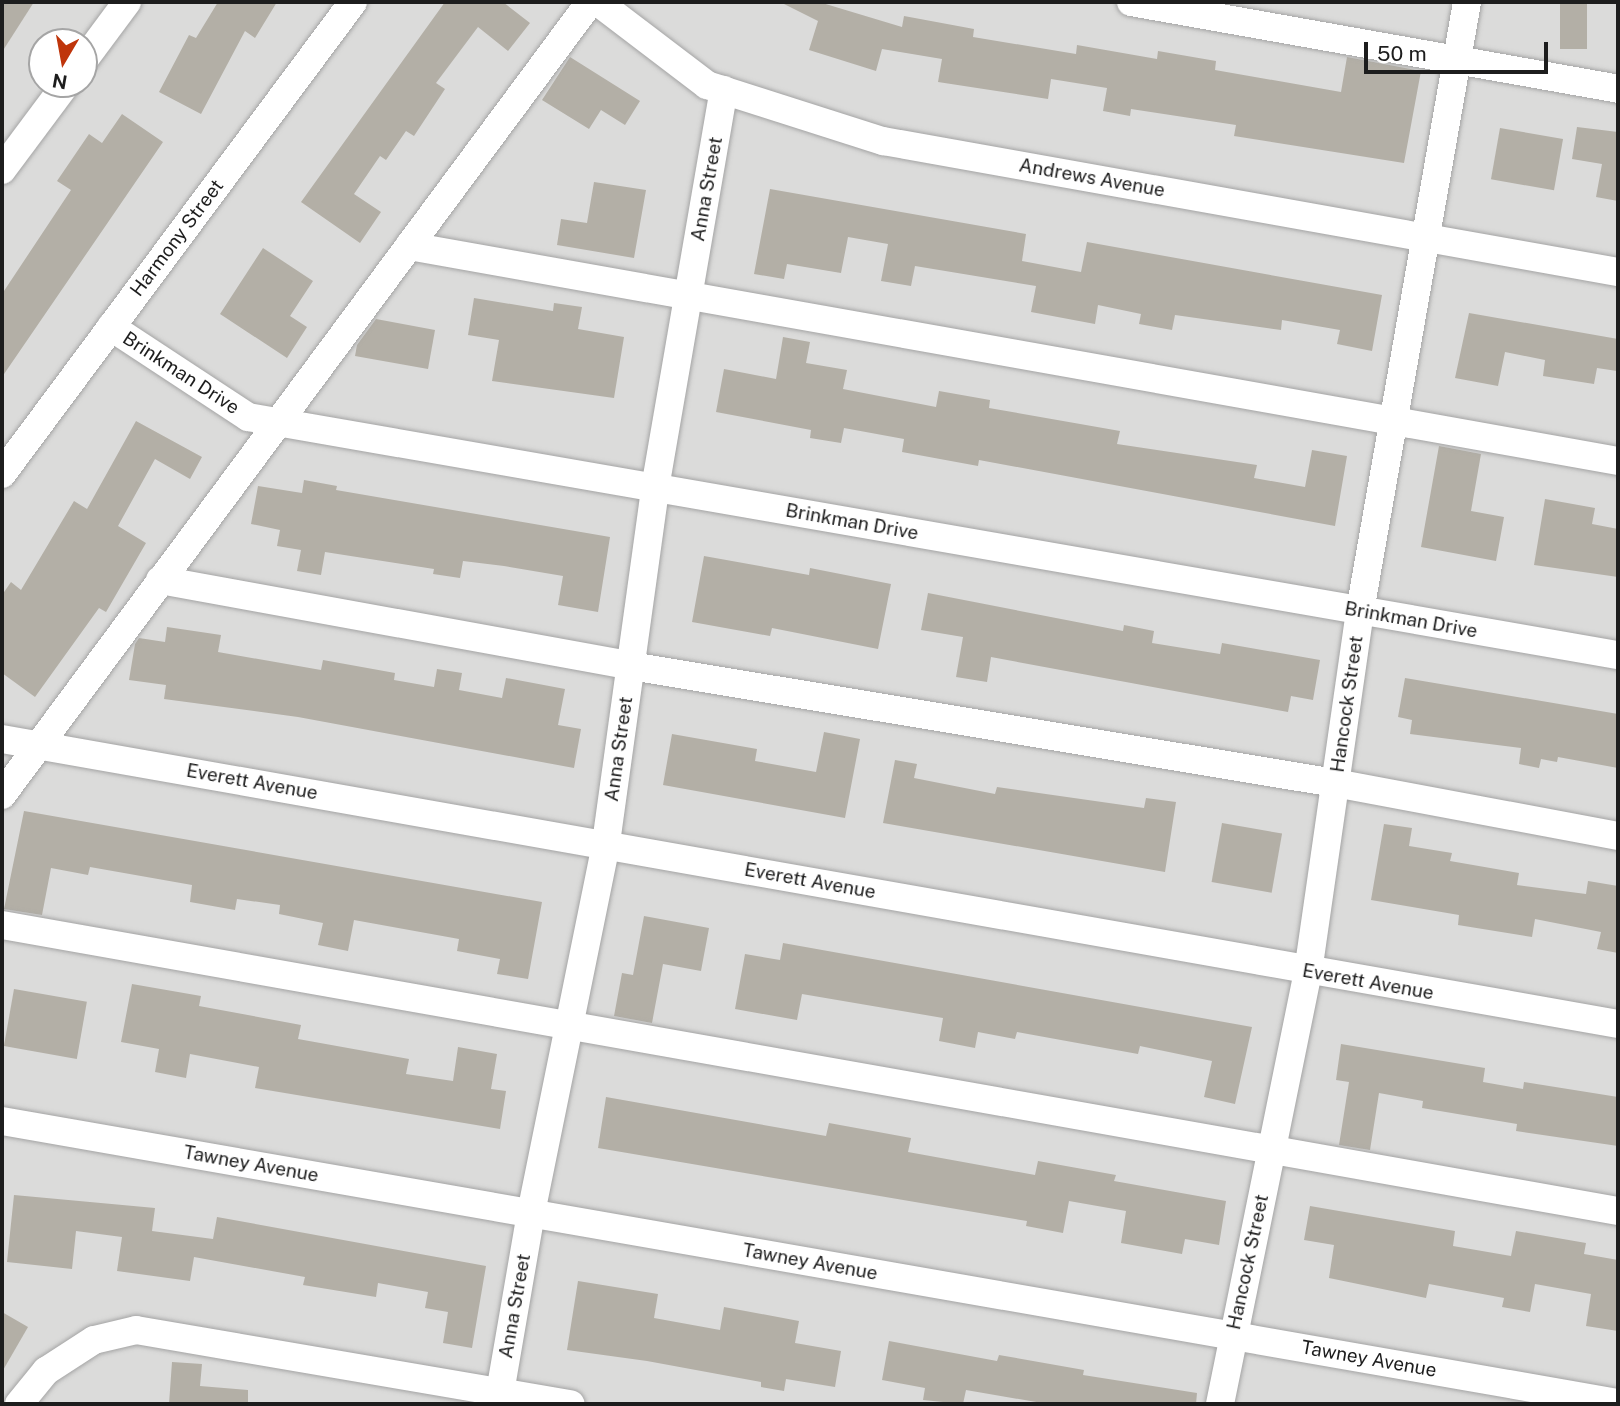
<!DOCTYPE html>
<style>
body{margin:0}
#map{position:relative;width:1620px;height:1406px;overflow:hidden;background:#eeede4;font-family:"Public Sans",sans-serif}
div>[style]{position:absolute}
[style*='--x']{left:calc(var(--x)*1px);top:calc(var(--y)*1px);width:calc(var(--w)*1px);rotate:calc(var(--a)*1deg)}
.residential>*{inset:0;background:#dbdbda}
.building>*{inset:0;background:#b3afa6;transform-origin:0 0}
.roads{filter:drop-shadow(0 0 2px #a4a4a4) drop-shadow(0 0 2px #a4a4a4)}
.minor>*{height:28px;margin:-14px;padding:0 14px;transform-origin:14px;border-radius:14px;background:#fff}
span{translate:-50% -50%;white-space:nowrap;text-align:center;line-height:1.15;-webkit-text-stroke:5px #fff;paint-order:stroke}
.street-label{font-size:19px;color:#1d1d1d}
.frame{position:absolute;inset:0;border:4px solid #1d1d1d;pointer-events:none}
.north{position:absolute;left:28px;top:28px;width:70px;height:70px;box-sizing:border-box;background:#fff;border:2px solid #a5a5a5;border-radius:50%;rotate:190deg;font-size:19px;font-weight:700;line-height:28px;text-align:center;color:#1d1d1d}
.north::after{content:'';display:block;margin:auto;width:24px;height:32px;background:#bf350b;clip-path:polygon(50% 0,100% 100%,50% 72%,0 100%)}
.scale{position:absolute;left:1364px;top:42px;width:184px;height:32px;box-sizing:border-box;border:4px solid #1d1d1d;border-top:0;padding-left:9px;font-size:21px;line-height:24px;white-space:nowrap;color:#1d1d1d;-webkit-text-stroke:5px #fff;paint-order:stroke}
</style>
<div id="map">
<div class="residential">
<div style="clip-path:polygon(evenodd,2px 2px,1618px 2px,1618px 1404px,2px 1404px,2px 2px,42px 42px,84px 42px,84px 84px,42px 84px,42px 42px)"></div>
</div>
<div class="building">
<div style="clip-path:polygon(2px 2px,34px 2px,2px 52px)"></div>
<div style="clip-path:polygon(218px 2px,277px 2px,255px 38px,245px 31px,201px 114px,159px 92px,189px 35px,196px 38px)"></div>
<div style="clip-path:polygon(445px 2px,503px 2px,530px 23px,508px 51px,478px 27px,436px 83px,445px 89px,414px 136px,406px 131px,386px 160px,380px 156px,354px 194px,381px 212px,360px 243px,301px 202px)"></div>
<div style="clip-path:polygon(780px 2px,819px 2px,902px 27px,904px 16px,974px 29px,973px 37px,1076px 54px,1077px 45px,1157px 59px,1158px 51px,1216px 61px,1215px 70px,1341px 92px,1347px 57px,1421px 71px,1404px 163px,1234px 136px,1236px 125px,1131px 109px,1130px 116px,1103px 111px,1107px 88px,1051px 79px,1048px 99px,938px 82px,942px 59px,882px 49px,876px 71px,809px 50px,818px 21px)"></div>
<div style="left:1560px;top:2px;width:27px;height:47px"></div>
<div style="clip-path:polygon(570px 57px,640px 101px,625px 125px,601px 110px,589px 129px,542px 100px)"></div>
<div style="clip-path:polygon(122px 114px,163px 142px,2px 377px,2px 294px,71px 190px,57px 181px,89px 134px,102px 143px)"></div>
<div style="clip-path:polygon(1577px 127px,1618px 132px,1618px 201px,1596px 197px,1602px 164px,1572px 159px)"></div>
<div style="left:1500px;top:128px;width:64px;height:52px;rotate:10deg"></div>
<div style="clip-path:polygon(594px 182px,646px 190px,634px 258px,557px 245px,561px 219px,587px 223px)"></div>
<div style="clip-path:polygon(770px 189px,1026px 234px,1022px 261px,1081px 272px,1087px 242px,1382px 295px,1372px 351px,1337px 344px,1340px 330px,1282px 320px,1281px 330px,1175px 315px,1172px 330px,1139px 324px,1141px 314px,1098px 305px,1095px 324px,1031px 312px,1036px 286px,915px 266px,911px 286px,881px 281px,888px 244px,848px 237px,841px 273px,787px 264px,784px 279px,754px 274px)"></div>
<div style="clip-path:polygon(263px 248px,313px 281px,290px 316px,307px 327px,287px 358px,220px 314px)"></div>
<div style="clip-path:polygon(474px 298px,553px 311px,554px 303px,582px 307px,578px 329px,624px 337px,614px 398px,492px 381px,499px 340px,468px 335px)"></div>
<div style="clip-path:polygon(1469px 313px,1618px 339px,1617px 371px,1597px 368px,1594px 384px,1543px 376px,1545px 360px,1505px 352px,1498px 386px,1455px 378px)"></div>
<div style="clip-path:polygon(376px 319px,435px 330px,428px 369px,355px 356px,357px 345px)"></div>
<div style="clip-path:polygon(783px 337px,810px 342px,806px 363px,847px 370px,843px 389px,936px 407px,939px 391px,990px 400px,989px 408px,1120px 431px,1117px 444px,1257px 465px,1254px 478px,1305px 487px,1312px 450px,1347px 456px,1335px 526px,979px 460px,978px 466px,902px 452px,904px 439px,844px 428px,841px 443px,810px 438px,811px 430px,716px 412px,724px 369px,776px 379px)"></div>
<div style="clip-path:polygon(136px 421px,202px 457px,190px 479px,155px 459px,118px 526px,146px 543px,106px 612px,99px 608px,35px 697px,2px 673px,2px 595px,11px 582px,21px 590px,74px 501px,87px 509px)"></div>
<div style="clip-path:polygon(1439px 446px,1481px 454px,1471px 511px,1504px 517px,1496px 561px,1421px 547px)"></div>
<div style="clip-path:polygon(304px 480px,337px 486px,336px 490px,610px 537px,598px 612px,558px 605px,563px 576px,504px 566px,463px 561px,460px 578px,433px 574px,434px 569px,325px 552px,321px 575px,297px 571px,301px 550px,277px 546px,280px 530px,251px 524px,258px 486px,302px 493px)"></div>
<div style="clip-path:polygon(1545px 499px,1595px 508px,1592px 524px,1618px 529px,1618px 577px,1534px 565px)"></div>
<div style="clip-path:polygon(704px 556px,809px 575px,810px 568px,891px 584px,878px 649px,772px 628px,770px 636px,692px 622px)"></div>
<div style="clip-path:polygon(928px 593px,1123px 631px,1124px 625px,1154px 631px,1152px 643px,1220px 654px,1222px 643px,1320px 660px,1313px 700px,1291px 696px,1288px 712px,991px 657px,987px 682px,956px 677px,963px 637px,921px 630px)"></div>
<div style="clip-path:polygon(167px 627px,221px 635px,218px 652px,321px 670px,323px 660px,395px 673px,394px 680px,434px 687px,437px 669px,462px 673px,459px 690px,502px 698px,506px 678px,565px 689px,558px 725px,581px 729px,574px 768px,298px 717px,164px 699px,166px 685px,129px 680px,135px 644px,139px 638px,165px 642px)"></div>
<div style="clip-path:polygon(1405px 678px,1618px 714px,1618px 768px,1558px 757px,1557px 762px,1541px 759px,1539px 768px,1519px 764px,1521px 748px,1410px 734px,1412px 720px,1398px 717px)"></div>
<div style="clip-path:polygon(824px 732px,860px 739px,845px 818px,663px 785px,672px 734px,757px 749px,755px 761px,816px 772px)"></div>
<div style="clip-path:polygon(895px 760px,917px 764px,914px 778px,995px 794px,997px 787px,1144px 808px,1146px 798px,1176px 802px,1165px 872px,883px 823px)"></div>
<div style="clip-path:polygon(24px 811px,542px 902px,528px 979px,497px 974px,500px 959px,457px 951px,459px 939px,354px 920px,348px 951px,318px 945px,323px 923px,279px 914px,280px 905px,237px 899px,235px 910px,190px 902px,192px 885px,90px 867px,88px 875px,51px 868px,42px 915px,4px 909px)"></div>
<div style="left:1222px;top:823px;width:61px;height:60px;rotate:10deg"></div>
<div style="clip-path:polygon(1384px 824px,1412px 828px,1409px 846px,1452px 853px,1450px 861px,1519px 873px,1517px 885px,1586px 894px,1588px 881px,1618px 886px,1618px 953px,1597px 949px,1601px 932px,1535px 919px,1532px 937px,1458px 925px,1459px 915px,1371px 900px)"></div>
<div style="clip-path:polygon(644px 916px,709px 928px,701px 971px,663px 964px,652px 1023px,614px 1016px,622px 973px,633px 975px)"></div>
<div style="clip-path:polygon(783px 943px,1252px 1027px,1235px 1104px,1204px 1097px,1212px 1061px,1140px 1046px,1138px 1054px,1017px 1032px,1015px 1039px,978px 1032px,975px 1048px,939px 1041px,943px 1018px,802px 994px,797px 1020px,735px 1009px,745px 954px,780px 960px)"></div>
<div style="clip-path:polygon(132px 984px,201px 996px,199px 1006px,301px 1025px,298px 1039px,409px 1059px,406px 1074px,453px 1081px,458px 1047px,497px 1054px,491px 1089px,506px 1091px,500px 1129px,255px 1088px,259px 1067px,190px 1054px,186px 1078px,155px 1072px,159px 1049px,121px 1042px)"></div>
<div style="left:14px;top:989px;width:74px;height:58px;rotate:10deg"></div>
<div style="clip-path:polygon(1341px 1044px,1485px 1068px,1483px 1082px,1523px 1089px,1524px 1082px,1618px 1097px,1618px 1146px,1516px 1131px,1517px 1124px,1422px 1108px,1423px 1101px,1379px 1093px,1370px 1150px,1339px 1145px,1349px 1082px,1336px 1080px)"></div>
<div style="clip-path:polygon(606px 1097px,826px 1136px,829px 1123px,911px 1138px,908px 1152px,1035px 1175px,1038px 1161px,1116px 1175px,1114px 1181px,1226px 1201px,1219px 1245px,1185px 1239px,1182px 1254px,1121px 1243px,1126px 1211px,1069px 1201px,1063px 1233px,1026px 1226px,1027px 1221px,598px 1148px)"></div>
<div style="clip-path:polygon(14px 1195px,155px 1208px,152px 1231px,213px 1239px,217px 1217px,486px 1266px,472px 1348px,443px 1343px,448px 1312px,425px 1308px,428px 1292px,378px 1283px,376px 1297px,303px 1285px,305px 1277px,194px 1257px,190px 1281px,117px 1271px,122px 1237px,76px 1231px,72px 1269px,7px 1262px)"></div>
<div style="clip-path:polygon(1310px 1206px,1455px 1231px,1453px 1246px,1511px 1256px,1516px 1231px,1586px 1243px,1584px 1254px,1618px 1260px,1618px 1331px,1586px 1326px,1591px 1294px,1535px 1284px,1530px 1312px,1502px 1307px,1504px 1298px,1429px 1284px,1426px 1298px,1329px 1278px,1334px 1245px,1304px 1240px)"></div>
<div style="clip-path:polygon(578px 1281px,658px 1294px,654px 1318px,720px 1330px,724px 1307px,799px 1321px,795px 1343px,841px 1351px,835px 1387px,786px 1379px,784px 1391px,761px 1387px,761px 1382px,647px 1361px,567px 1350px)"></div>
<div style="clip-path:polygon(2px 1312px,28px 1327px,2px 1372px)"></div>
<div style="clip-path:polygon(889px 1341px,997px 1361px,999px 1355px,1084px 1370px,1083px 1375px,1197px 1393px,1196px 1404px,1048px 1404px,966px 1390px,963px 1404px,923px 1400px,925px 1388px,882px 1380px)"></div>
<div style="clip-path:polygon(172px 1362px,202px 1364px,200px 1386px,248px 1390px,248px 1404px,169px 1404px)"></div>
</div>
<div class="roads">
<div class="minor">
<div style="--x:598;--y:2;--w:137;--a:37.3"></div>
<div style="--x:707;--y:85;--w:185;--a:17.7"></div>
<div style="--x:883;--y:141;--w:747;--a:10.11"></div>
<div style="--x:1131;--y:2;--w:495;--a:10.1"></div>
<div style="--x:84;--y:60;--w:72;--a:-53.4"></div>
<div style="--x:2;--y:170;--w:107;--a:-53.3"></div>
<div style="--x:409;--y:246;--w:1228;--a:10.08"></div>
<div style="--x:111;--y:327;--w:164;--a:33.3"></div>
<div style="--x:248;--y:417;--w:1391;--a:9.86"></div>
<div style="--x:2;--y:474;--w:588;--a:-53.36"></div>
<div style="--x:160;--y:580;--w:479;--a:10.3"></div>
<div style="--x:631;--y:666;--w:714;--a:9.44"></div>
<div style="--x:1335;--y:783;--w:288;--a:10.6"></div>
<div style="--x:2;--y:739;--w:1641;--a:10"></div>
<div style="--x:2;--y:795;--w:987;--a:-53.44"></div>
<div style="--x:2;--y:925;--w:1641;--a:10.04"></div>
<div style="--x:2;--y:1121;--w:1640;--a:9.9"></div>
<div style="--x:19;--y:1404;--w:43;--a:-50.7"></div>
<div style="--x:46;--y:1371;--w:57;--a:-32.9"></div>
<div style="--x:94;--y:1340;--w:43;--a:-13.4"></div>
<div style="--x:136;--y:1330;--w:441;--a:9.7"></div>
<div style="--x:498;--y:1404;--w:194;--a:-80.2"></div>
<div style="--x:531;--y:1213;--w:378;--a:-78.5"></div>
<div style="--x:606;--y:843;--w:358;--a:-82.1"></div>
<div style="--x:655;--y:488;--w:404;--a:-80.2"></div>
<div style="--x:1220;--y:1404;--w:441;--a:-78.5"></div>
<div style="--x:1308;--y:972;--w:365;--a:-81.8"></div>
<div style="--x:1360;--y:611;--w:618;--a:-80.03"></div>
</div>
</div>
<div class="street-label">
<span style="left:1092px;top:178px;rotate:10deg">Andrews Avenue</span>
<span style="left:707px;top:189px;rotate:-80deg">Anna Street</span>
<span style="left:177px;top:238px;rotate:-53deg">Harmony Street</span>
<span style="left:181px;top:373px;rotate:33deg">Brinkman Drive</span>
<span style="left:852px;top:522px;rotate:10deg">Brinkman Drive</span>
<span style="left:1411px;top:620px;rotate:10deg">Brinkman Drive</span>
<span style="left:1347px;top:704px;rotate:-82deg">Hancock Street</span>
<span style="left:619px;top:749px;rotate:-82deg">Anna Street</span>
<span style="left:252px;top:782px;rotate:10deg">Everett Avenue</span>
<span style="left:810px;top:881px;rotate:10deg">Everett Avenue</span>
<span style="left:1368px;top:982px;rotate:10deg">Everett Avenue</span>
<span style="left:251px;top:1164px;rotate:10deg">Tawney Avenue</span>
<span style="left:810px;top:1262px;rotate:10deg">Tawney Avenue</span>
<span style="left:1248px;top:1262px;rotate:-78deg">Hancock Street</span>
<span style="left:515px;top:1306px;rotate:-80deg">Anna Street</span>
<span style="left:1369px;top:1359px;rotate:10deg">Tawney Avenue</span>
</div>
<div class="frame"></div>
<div class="north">N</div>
<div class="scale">50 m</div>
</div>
